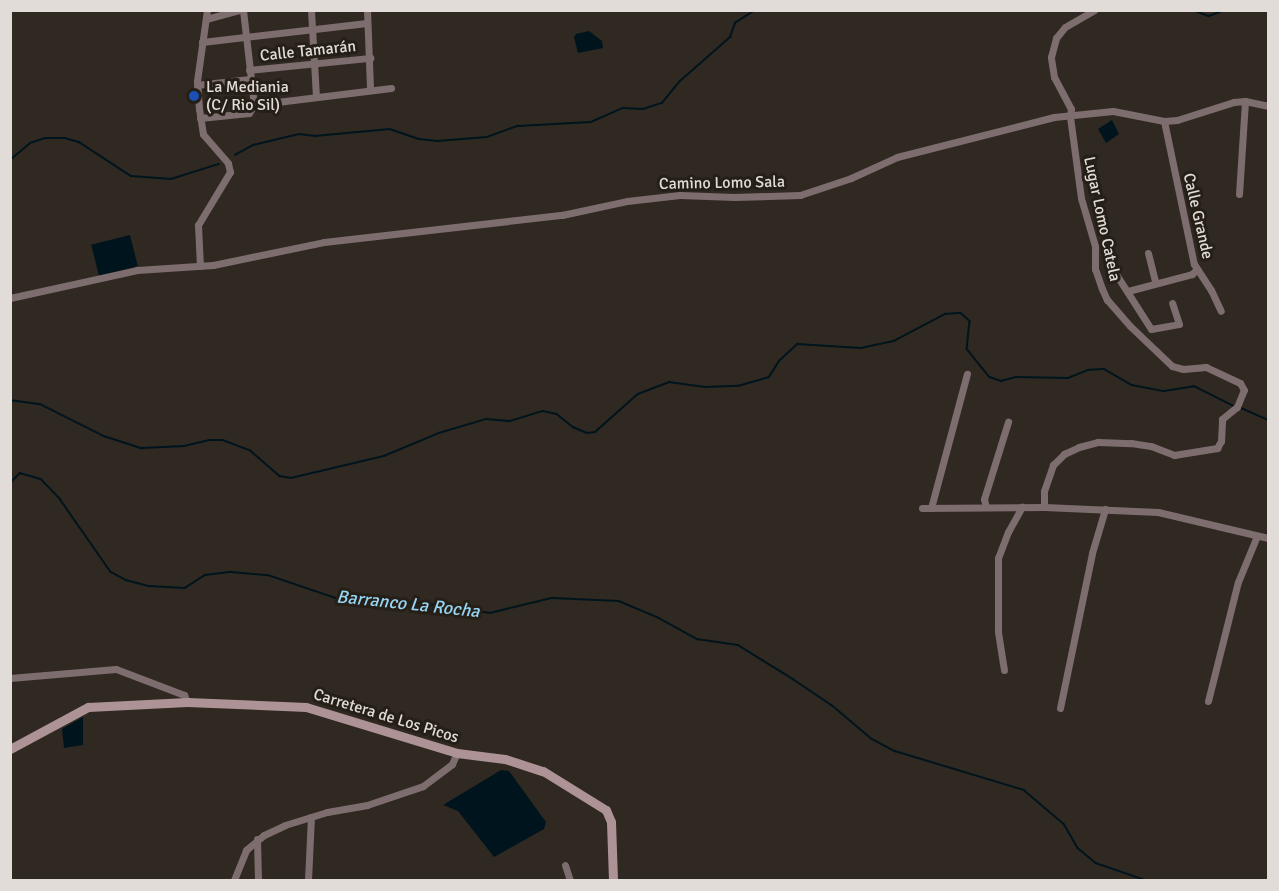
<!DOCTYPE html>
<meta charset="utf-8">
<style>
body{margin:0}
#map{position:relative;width:1279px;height:891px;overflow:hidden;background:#302921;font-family:Signika,sans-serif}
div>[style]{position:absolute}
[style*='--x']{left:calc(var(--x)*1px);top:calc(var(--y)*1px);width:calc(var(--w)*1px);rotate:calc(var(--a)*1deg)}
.water>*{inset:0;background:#00141e;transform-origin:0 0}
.stream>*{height:1.5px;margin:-0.75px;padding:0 0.75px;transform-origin:0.75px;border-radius:0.75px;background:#00141e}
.minor>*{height:7px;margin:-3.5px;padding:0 3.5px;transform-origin:3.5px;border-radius:3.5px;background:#7e6d6e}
.secondary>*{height:9px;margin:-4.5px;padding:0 4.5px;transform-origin:4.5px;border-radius:4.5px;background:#ad9395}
.dots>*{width:16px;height:16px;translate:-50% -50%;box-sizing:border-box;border:3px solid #261f18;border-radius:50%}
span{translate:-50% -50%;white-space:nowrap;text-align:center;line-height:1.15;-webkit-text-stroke:6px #261f18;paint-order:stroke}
.street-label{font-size:16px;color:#e1dcd7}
.poi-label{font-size:16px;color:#e1dcd7}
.left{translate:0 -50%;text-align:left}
.water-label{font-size:18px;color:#97d6f3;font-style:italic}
.frame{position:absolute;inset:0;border:12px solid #e1dcd7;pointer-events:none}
</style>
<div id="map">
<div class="water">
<div style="clip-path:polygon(589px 31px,602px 41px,603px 48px,578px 53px,574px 37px,576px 34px)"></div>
<div style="clip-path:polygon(1112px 120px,1119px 134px,1106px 143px,1098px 129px)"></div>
<div style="left:130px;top:235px;width:32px;height:40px;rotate:76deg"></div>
<div style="clip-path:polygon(83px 717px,83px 745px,64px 748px,62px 729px)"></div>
<div style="clip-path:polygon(501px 770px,509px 771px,546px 822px,544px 829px,494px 857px,458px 811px,443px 805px)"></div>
</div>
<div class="stream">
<div style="--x:1193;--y:10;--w:17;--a:21"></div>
<div style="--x:1209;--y:16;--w:17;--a:-21"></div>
<div style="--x:235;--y:155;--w:21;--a:-29"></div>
<div style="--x:253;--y:145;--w:47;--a:-13.4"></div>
<div style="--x:299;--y:134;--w:16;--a:7"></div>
<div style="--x:315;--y:136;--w:75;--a:-5.3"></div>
<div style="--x:390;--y:129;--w:31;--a:19"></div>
<div style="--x:419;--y:139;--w:18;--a:6"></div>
<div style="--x:437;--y:141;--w:50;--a:-4.6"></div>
<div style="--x:487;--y:137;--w:33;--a:-20"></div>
<div style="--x:518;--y:126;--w:73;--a:-3.1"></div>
<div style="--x:591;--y:122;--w:35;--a:-24"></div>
<div style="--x:623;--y:108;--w:20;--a:3"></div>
<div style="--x:643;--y:109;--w:20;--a:-18"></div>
<div style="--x:662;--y:103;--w:28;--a:-51"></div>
<div style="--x:680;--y:81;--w:67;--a:-41.3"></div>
<div style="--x:730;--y:37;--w:15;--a:-70"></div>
<div style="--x:735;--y:23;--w:24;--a:-33"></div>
<div style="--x:10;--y:160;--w:26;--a:-40"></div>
<div style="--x:30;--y:143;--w:16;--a:-18"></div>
<div style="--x:45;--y:138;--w:20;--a:0"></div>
<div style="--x:65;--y:138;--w:15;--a:16"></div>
<div style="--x:79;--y:142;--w:62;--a:33.2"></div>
<div style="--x:131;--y:176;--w:40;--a:4.3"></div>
<div style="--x:171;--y:179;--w:50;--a:-17.4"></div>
<div style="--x:10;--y:400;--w:30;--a:8"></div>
<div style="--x:40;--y:404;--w:72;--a:26.6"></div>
<div style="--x:104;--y:436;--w:40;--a:18"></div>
<div style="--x:142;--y:448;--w:42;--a:-2.7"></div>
<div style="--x:184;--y:446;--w:26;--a:-13"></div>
<div style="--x:209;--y:440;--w:14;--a:0"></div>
<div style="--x:223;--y:440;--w:30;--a:21"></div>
<div style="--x:251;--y:451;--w:38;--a:41"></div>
<div style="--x:280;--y:476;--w:11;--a:10"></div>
<div style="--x:291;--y:478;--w:96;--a:-13.3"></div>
<div style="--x:384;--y:456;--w:60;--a:-22.7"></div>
<div style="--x:439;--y:433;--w:49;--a:-16.6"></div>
<div style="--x:486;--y:419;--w:24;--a:5"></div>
<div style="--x:510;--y:421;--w:34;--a:-17"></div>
<div style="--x:543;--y:411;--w:14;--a:12"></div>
<div style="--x:557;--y:414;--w:21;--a:39"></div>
<div style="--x:573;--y:427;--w:15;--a:23"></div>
<div style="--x:587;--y:433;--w:8;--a:-7"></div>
<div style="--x:595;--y:432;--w:57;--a:-41.5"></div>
<div style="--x:638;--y:394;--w:33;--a:-21"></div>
<div style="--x:669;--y:382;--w:36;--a:8"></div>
<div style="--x:705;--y:387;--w:33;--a:-2"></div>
<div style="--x:738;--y:386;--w:32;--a:-16"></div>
<div style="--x:769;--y:377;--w:19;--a:-58"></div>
<div style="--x:779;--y:361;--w:25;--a:-43"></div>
<div style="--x:797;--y:344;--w:64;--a:3.6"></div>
<div style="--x:861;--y:348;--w:34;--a:-12"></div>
<div style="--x:894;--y:341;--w:58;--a:-27.9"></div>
<div style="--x:945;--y:314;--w:16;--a:-4"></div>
<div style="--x:961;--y:313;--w:12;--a:42"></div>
<div style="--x:970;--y:321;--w:28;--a:96"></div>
<div style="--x:967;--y:349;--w:36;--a:51"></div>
<div style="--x:990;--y:377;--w:12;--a:20"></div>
<div style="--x:1001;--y:381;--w:16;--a:-15"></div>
<div style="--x:1016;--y:377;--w:52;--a:1.1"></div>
<div style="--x:1068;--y:378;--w:22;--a:-22"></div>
<div style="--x:1088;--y:370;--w:16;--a:-4"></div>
<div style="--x:1104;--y:369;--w:32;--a:30"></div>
<div style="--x:1132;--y:385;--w:33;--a:11"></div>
<div style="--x:1164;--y:391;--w:30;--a:-9"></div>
<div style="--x:1194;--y:386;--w:45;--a:26.6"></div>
<div style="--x:1239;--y:407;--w:32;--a:24"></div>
<div style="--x:10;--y:483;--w:14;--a:-45"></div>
<div style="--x:20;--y:473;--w:22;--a:16"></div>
<div style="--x:41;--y:479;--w:28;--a:46"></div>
<div style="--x:60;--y:499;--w:89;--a:55.1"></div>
<div style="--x:111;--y:572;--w:17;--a:28"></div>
<div style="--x:126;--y:580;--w:24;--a:15"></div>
<div style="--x:149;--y:586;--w:36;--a:3"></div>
<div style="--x:185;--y:588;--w:24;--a:-33"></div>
<div style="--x:205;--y:575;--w:26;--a:-7"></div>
<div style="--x:231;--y:572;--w:37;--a:5"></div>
<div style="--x:268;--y:575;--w:81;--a:18.7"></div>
<div style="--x:345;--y:601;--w:76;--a:1.5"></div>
<div style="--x:421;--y:603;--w:70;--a:8.2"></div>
<div style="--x:490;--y:613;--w:64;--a:-13.6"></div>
<div style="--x:552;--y:598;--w:67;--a:2.6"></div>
<div style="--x:619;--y:601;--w:41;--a:22.8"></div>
<div style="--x:657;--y:617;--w:46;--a:28.8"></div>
<div style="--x:697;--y:639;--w:41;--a:8.3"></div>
<div style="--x:738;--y:645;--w:65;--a:31.7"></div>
<div style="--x:793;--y:679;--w:48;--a:34"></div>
<div style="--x:833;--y:706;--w:51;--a:40.2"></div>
<div style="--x:872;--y:739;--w:26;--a:28"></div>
<div style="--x:895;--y:751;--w:135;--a:16.8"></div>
<div style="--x:1024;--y:790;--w:52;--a:40.4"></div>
<div style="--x:1064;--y:824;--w:28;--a:60"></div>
<div style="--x:1078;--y:848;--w:23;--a:40"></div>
<div style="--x:1096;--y:863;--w:52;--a:19.1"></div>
</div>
<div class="minor">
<div style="--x:243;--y:10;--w:96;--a:83.4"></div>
<div style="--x:311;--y:10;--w:87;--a:86.7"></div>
<div style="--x:367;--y:10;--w:79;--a:87.8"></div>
<div style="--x:206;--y:19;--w:35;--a:-15"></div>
<div style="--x:202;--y:42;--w:166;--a:-6.6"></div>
<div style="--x:249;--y:70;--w:122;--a:-5.7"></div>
<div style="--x:197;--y:85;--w:53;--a:-6.5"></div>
<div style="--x:200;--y:118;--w:49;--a:-5.8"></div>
<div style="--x:249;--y:113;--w:9;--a:-58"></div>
<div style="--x:254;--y:105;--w:7;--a:-8"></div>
<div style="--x:261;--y:104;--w:131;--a:-7"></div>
<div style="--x:1164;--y:121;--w:146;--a:78.2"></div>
<div style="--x:1194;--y:264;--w:31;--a:57"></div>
<div style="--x:1211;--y:290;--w:23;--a:65"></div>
<div style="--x:1239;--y:194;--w:93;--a:-86.3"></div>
<div style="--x:1148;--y:253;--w:30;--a:76"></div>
<div style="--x:200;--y:266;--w:41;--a:-92.8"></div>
<div style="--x:198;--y:225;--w:62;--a:-58.9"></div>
<div style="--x:230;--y:172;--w:9;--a:-103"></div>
<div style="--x:228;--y:163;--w:38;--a:-131"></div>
<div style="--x:203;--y:134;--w:25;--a:-99"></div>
<div style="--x:199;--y:109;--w:28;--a:-94"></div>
<div style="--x:197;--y:81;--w:72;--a:-82"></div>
<div style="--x:1112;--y:268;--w:72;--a:57.4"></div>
<div style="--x:1151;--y:329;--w:28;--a:-10"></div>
<div style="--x:1179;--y:324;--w:22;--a:-108"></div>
<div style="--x:1128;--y:291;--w:66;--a:-14.9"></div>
<div style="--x:1192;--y:274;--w:7;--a:-45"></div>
<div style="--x:10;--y:298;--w:130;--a:-12.4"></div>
<div style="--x:137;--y:270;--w:76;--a:-3.8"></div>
<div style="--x:213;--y:265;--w:113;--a:-11.7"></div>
<div style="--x:324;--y:242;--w:240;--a:-6.5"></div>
<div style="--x:562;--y:215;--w:66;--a:-12.2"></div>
<div style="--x:627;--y:201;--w:53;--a:-6.5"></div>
<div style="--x:680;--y:195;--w:54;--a:2.1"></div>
<div style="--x:734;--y:197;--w:66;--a:-1.7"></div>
<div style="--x:800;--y:195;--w:54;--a:-18.4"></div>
<div style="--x:851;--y:178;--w:51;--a:-24.5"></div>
<div style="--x:897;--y:157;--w:162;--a:-14.3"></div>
<div style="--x:1054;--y:117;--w:59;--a:-5.8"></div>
<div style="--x:1113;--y:111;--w:52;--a:11.1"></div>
<div style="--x:1164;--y:121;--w:13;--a:-4"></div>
<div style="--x:1177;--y:120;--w:60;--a:-17.5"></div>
<div style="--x:1234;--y:102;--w:11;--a:-5"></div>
<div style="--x:1245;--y:101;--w:24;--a:12"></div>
<div style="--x:986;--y:507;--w:8;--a:-104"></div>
<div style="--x:984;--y:499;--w:81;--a:-72.7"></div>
<div style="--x:1044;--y:507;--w:16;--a:-90"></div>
<div style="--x:1044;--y:491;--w:28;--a:-71"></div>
<div style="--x:1053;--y:465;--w:16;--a:-45"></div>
<div style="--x:1064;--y:454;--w:17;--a:-25"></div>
<div style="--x:1079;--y:447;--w:20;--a:-15"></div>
<div style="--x:1098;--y:442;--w:33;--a:2"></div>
<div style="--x:1131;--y:443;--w:20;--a:9"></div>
<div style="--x:1151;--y:446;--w:25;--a:21"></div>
<div style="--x:1174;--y:455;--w:44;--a:-9.2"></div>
<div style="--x:1217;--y:448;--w:8;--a:-60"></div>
<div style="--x:1221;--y:441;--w:22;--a:-87"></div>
<div style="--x:1222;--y:419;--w:19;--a:-39"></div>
<div style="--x:1237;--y:407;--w:18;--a:-68"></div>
<div style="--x:1244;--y:390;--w:8;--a:-120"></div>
<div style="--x:1240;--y:383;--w:38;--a:-155"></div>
<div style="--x:1206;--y:367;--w:23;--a:175"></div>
<div style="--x:1183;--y:369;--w:11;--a:-165"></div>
<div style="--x:1172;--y:366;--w:58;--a:-136.4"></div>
<div style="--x:1130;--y:326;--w:35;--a:-131"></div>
<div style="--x:1107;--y:300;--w:12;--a:-114"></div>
<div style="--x:1102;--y:289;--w:21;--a:-109"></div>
<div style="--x:1095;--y:269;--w:23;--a:-90"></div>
<div style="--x:1095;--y:246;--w:50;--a:-106.3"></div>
<div style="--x:1081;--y:198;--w:82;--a:-97.7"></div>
<div style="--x:1070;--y:117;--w:8;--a:-83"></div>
<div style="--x:1071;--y:109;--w:36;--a:-118"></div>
<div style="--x:1054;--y:77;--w:20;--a:-99"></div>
<div style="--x:1051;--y:57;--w:20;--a:-75"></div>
<div style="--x:1056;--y:38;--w:14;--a:-51"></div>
<div style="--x:1065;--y:27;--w:34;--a:-30"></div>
<div style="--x:922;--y:508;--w:122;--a:-0.5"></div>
<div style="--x:1044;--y:507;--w:114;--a:2.5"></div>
<div style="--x:1158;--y:512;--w:113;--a:13.3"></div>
<div style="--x:931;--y:508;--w:139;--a:-75"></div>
<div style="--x:1004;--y:670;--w:39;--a:-99"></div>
<div style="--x:998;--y:631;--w:73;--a:-90"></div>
<div style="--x:998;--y:558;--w:28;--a:-69"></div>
<div style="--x:1008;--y:532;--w:29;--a:-61"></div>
<div style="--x:10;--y:678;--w:106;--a:-4.9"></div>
<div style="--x:116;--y:669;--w:73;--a:20.9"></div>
<div style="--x:184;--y:695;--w:8;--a:67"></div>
<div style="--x:1208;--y:701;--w:123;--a:-75.9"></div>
<div style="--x:1238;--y:582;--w:50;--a:-67.6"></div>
<div style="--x:1060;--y:708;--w:158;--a:-78.3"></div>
<div style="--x:1092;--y:553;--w:46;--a:-73.5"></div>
<div style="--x:257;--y:839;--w:41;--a:88.6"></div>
<div style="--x:565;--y:865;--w:16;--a:72"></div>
<div style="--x:234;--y:880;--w:32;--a:-68"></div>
<div style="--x:246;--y:850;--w:23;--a:-40"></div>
<div style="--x:264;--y:835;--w:23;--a:-25"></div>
<div style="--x:285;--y:825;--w:44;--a:-17.2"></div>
<div style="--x:327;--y:812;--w:41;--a:-9.9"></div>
<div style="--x:367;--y:805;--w:59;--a:-18.7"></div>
<div style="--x:423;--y:786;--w:36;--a:-37"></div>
<div style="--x:452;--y:764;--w:12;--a:-66"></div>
<div style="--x:308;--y:880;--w:63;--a:-87.3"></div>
</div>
<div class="secondary">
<div style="--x:10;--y:749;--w:89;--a:-28.3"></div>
<div style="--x:88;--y:707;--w:99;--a:-2.9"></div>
<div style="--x:187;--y:702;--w:119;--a:2.4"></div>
<div style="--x:306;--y:707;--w:158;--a:16.9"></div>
<div style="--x:457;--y:753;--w:48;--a:7.1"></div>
<div style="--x:505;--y:759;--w:40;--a:18"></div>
<div style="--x:543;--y:771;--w:74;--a:31.8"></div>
<div style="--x:606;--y:810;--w:13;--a:67"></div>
<div style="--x:611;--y:822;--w:58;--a:88"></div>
</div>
<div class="dots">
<div style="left:194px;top:96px;background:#1a4fb4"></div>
</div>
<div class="street-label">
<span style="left:308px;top:51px;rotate:-6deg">Calle Tamarán</span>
<span style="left:722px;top:183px;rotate:-1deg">Camino Lomo Sala</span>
<span style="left:1198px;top:216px;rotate:77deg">Calle Grande</span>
<span style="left:1102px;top:219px;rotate:78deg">Lugar Lomo Catela</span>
<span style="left:386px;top:716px;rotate:17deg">Carretera de Los Picos</span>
</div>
<div class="poi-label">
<span class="left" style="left:206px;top:96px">La Mediania<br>(C/ Rio Sil)</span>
</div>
<div class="water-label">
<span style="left:408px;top:604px;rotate:6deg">Barranco La Rocha</span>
</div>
<div class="frame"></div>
</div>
